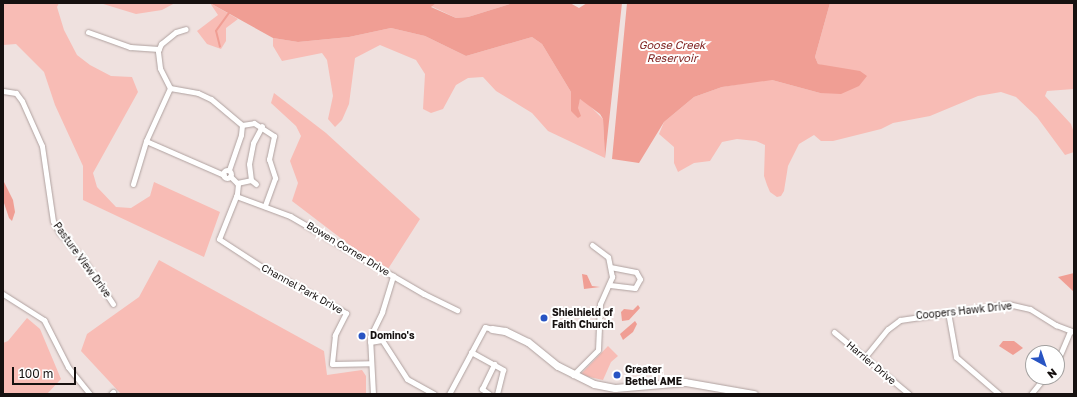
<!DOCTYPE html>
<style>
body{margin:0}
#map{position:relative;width:1077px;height:397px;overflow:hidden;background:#efe1df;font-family:"Golos Text",sans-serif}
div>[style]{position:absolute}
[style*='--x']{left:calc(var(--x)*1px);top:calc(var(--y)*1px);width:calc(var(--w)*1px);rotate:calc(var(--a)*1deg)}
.green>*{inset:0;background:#f8bcb5}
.water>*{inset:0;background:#f09e94}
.stream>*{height:1.5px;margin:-0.75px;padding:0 0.75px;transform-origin:0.75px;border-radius:0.75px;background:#f09e94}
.roads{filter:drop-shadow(0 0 1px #afa19f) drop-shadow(0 0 1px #afa19f)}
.street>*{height:5px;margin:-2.5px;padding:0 2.5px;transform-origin:2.5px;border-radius:2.5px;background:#fff}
.street>.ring{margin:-2.5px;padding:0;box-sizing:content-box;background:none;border:5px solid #fff;border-radius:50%}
.secondary>*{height:7px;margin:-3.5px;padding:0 3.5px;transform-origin:3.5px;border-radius:3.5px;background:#fff}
.dots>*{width:11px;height:11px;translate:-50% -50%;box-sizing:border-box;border:2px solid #fff;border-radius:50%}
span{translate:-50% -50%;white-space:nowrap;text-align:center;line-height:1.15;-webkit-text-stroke:4px #fff;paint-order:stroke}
.street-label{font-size:10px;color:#161110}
.poi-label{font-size:10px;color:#161110;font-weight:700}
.left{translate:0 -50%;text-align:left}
.water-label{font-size:11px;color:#7d1e1c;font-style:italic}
.frame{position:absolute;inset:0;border:4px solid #161110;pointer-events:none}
.north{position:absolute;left:1025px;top:345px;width:40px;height:40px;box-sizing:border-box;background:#fff;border:1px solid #a2a09f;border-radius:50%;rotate:140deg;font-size:11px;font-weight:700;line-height:16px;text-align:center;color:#161110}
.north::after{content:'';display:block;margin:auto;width:14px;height:18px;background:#2854c3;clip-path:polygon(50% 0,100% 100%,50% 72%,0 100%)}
.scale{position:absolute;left:12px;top:367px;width:64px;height:18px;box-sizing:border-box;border:2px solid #161110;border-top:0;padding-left:5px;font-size:12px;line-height:14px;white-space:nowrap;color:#161110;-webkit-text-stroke:3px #fff;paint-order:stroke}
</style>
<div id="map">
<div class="green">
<div style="clip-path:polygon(3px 3px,59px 3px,57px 7px,64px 30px,77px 55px,90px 65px,111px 76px,132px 77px,138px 92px,93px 173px,97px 187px,116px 207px,131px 208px,150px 196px,154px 182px,220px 212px,204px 257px,83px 200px,83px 166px,55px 105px,44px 72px,16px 44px,3px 45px)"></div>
<div style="clip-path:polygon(100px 3px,175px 3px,162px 10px,136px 14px)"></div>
<div style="clip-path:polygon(210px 3px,238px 19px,226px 28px,226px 41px,221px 49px,207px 44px,197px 31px,218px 15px)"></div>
<div style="clip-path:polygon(436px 3px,513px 3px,468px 17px,456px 18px,431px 6px)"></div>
<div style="clip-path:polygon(830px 3px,1074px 3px,1074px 89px,1047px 91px,1045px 96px,1071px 124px,1074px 133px,1074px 152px,1065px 155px,1037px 117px,1016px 97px,1001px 92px,978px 96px,930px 116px,893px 123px,881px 129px,833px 141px,821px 141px,814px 135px,799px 144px,788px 166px,784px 191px,781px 196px,777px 197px,770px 192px,767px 185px,764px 176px,765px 145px,756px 141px,737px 139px,722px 142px,710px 161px,694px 163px,678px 172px,674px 163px,674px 147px,659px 134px,664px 122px,694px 97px,722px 87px,763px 80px,772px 80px,820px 93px,832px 68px,818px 64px,815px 57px)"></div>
<div style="clip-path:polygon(391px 28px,425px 36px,466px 56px,532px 37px,542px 44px,571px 92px,571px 111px,577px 108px,580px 99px,586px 102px,603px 119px,605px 158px,548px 131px,532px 113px,496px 91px,483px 77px,468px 78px,456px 85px,443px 109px,431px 113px,423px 109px,425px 74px,416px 60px,380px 45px,355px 58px,349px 104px,342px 120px,335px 127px,328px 119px,333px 96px,327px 60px,322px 53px,282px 61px,273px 46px,273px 38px,298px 42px,349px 37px)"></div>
<div style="clip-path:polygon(274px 93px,326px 133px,420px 219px,388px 269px,351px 246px,292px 201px,298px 183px,290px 161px,301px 136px,296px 126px,271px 103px)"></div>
<div style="clip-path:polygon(159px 260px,324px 351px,327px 375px,362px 370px,366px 376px,366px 394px,121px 394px,81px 351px,87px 334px,139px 297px)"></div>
<div style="clip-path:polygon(27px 318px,40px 329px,61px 379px,47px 394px,3px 394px,3px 343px,8px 341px)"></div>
<div style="clip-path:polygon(608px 346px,618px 356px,611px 362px,603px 380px,580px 375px)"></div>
</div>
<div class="water">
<div style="clip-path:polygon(210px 3px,436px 3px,431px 7px,456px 18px,468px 17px,513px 3px,570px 3px,579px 8px,587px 3px,622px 3px,605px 158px,603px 119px,600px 114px,580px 99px,578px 108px,581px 116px,578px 118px,571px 111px,571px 92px,542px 44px,532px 37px,466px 56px,425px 36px,391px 28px,349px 37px,298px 42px,273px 38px)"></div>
<div style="clip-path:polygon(627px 3px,830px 3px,815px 57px,818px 64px,860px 71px,867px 76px,859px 86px,841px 94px,820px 93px,772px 80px,722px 87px,694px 97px,664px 122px,639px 163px,612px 159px)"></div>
<div style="clip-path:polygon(3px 180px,13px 200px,15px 212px,12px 221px,9px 218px,3px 200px)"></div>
<div style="clip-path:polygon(1074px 273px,1074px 292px,1058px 277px)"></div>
<div style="clip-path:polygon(582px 274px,587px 275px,592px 286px,600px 287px,584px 289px)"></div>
<div style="clip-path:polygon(638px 305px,640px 308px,629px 320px,622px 321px,621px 312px,624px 309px,633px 310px)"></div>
<div style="clip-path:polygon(635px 321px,637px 324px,633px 332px,623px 340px,620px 334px)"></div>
<div style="clip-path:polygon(1003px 341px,1014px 341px,1023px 348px,1013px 355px,999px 346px)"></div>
</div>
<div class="stream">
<div style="--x:220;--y:47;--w:16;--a:-104"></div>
<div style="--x:216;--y:31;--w:22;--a:-54"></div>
</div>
<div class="roads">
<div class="street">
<div style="--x:88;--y:32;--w:45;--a:19.7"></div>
<div style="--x:130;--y:47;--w:29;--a:4"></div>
<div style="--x:170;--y:88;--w:58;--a:114.4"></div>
<div style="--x:146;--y:141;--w:85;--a:23.6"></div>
<div style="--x:170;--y:88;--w:28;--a:10"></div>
<div style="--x:198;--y:93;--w:14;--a:25"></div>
<div style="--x:211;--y:99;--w:40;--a:40"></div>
<div style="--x:242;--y:125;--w:10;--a:96"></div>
<div style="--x:241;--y:135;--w:37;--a:109"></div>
<div style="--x:170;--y:88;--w:22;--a:-117"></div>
<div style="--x:160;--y:68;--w:17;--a:-97"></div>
<div style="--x:158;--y:51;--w:8;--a:-67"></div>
<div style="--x:161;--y:44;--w:19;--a:-39"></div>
<div style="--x:176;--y:32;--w:10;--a:-17"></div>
<div style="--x:3;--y:91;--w:13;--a:9"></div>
<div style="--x:16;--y:93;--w:10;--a:53"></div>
<div style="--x:22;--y:101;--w:49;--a:66"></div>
<div style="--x:42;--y:146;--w:76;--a:81.7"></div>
<div style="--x:53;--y:221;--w:13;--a:61"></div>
<div style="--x:59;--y:232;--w:36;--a:48"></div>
<div style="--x:83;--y:259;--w:54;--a:56.3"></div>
<div style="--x:242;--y:125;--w:12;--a:-9"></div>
<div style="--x:254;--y:123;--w:24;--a:33"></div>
<div style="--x:274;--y:136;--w:24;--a:102"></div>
<div style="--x:269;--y:159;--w:20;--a:72"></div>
<div style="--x:275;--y:178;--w:30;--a:110"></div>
<div class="ring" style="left:223px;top:170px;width:3px;height:3px"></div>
<div style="--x:230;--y:176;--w:11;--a:45"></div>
<div style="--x:238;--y:184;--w:10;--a:96"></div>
<div style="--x:237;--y:194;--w:48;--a:111.8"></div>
<div style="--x:219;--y:239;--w:51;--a:33.1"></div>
<div style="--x:262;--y:267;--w:96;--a:28.7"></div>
<div style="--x:346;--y:313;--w:25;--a:117"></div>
<div style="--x:335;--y:335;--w:29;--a:96"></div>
<div style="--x:332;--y:364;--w:39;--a:-1"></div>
<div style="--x:237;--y:183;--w:14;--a:-12"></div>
<div style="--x:133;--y:184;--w:45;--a:-73.2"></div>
<div style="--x:256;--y:184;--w:6;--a:-141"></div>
<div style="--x:251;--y:180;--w:16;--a:-97"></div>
<div style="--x:249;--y:164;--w:21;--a:-79"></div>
<div style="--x:253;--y:143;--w:19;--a:-62"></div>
<div style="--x:236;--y:196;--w:58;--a:20.3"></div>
<div style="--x:290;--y:216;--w:155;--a:30.2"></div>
<div style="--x:424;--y:294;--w:37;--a:26"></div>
<div style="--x:610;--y:285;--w:25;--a:7"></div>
<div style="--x:635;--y:288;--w:10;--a:-61"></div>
<div style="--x:640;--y:279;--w:8;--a:-120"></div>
<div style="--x:636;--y:272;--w:25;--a:-169"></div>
<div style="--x:3;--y:294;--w:49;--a:32.4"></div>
<div style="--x:44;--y:320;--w:53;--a:62.9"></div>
<div style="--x:68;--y:367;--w:35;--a:51"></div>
<div style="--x:948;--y:312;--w:46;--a:79.9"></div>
<div style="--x:956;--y:357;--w:57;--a:40.7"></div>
<div style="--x:834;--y:332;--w:97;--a:39.6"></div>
<div style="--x:370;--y:342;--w:12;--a:-9"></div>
<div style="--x:382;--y:340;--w:46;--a:57.3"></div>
<div style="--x:407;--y:379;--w:31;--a:29"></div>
<div style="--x:471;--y:352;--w:37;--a:29"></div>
<div style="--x:503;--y:370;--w:25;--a:104"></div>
<div style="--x:865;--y:357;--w:36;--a:-51"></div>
<div style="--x:888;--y:329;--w:15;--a:-37"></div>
<div style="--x:900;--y:320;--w:109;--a:-8.4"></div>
<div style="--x:1008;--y:304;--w:23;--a:13"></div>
<div style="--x:1030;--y:309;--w:31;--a:32"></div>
<div style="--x:1056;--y:325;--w:19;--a:21"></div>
<div style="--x:1057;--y:362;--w:34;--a:-67"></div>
<div style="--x:573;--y:375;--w:35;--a:-45"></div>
<div style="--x:598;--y:350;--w:46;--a:-87.5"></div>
<div style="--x:600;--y:304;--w:30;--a:-66"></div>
<div style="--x:612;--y:277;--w:20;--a:-101"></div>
<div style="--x:608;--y:257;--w:20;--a:-143"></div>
<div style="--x:111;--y:394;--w:3;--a:-45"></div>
<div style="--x:373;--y:394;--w:57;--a:-93"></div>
<div style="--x:370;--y:337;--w:28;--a:-64"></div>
<div style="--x:382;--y:312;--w:38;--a:-73"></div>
<div style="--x:449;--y:394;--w:76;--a:-61.8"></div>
<div style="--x:485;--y:327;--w:7;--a:16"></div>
<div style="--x:489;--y:394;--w:9;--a:-144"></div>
<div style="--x:482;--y:389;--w:28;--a:-64"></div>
<div style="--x:1031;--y:394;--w:22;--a:-51"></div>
</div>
<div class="secondary">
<div style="--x:492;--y:329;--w:13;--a:9"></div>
<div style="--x:505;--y:331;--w:25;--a:26"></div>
<div style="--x:528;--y:342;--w:38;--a:39"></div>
<div style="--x:558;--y:366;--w:40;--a:26.6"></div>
<div style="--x:594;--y:384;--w:21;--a:11"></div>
<div style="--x:615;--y:388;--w:70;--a:-4.9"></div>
<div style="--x:685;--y:382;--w:70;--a:9.9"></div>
</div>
</div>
<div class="dots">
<div style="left:544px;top:318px;background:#2854c3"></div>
<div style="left:362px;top:336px;background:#2854c3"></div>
<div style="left:617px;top:375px;background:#2854c3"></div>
</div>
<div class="street-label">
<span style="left:348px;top:249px;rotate:31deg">Bowen Corner Drive</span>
<span style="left:82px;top:260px;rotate:54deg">Pasture View Drive</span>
<span style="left:302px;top:289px;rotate:29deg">Channel Park Drive</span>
<span style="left:964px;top:311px;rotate:-6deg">Coopers Hawk Drive</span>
<span style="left:871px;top:363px;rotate:40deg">Harrier Drive</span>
</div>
<div class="poi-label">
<span class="left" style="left:552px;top:318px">Shielhield of<br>Faith Church</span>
<span class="left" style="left:370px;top:336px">Domino's</span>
<span class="left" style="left:625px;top:375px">Greater<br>Bethel AME</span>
</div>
<div class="water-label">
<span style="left:672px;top:52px">Goose Creek<br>Reservoir</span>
</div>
<div class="frame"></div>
<div class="north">N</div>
<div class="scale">100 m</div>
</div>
